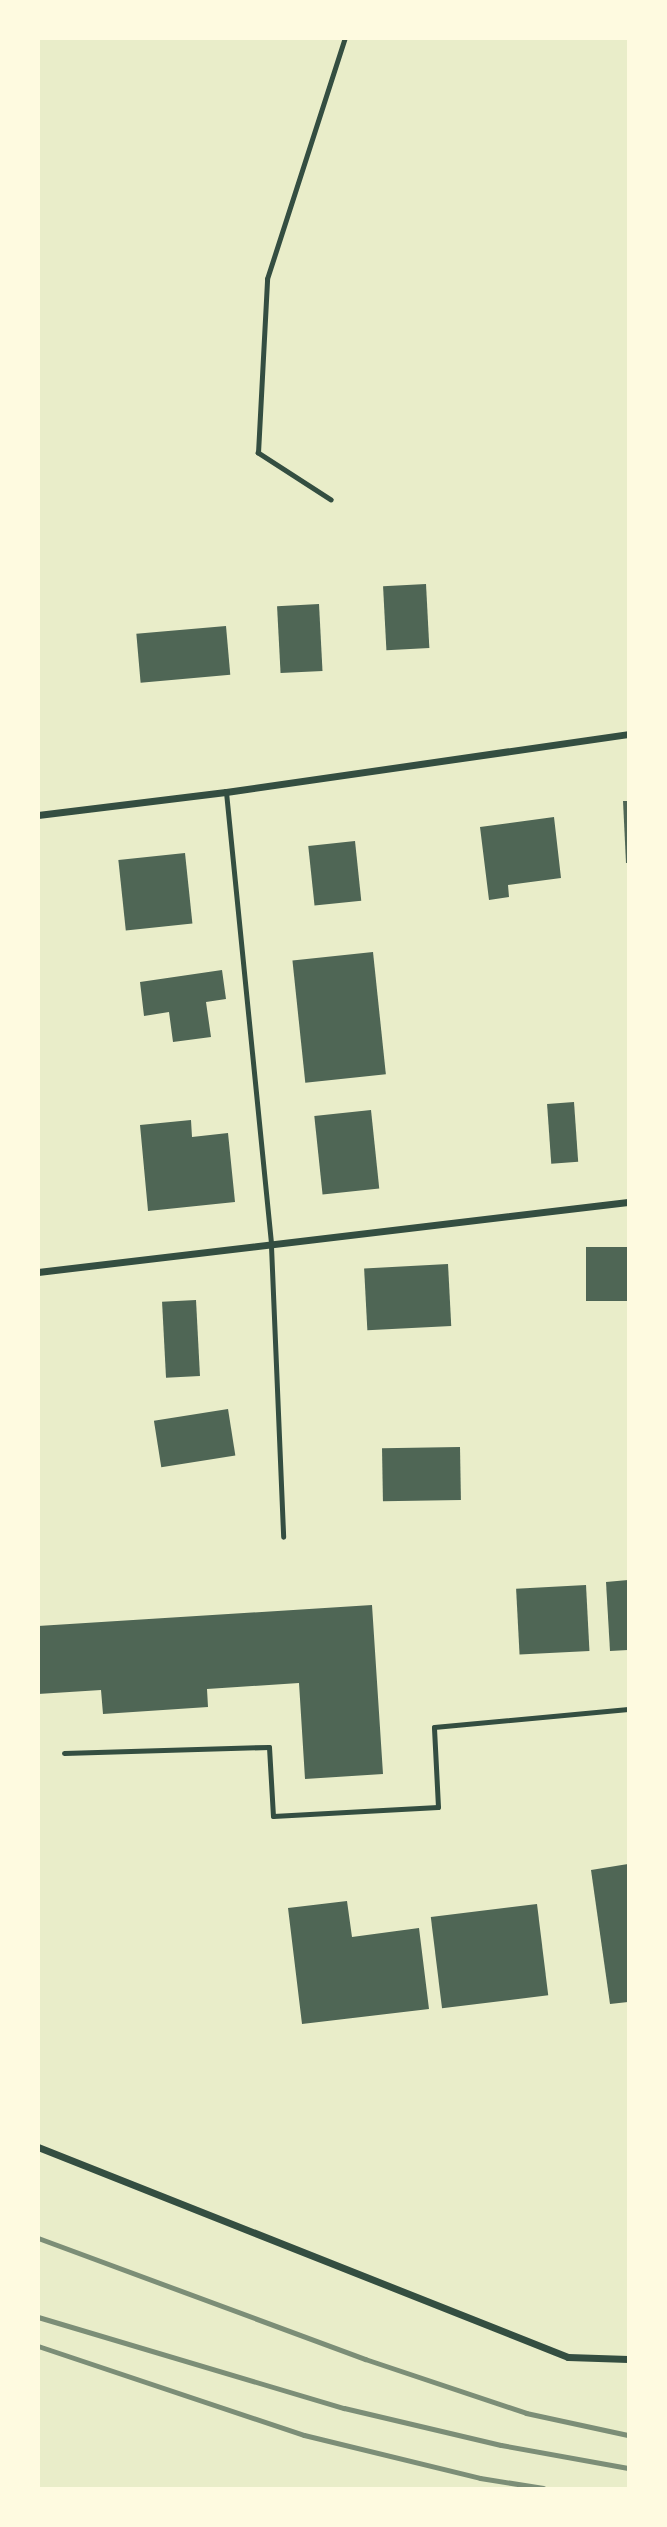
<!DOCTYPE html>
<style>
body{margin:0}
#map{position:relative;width:667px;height:2527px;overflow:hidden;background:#e9edc9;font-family:"Exo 2",sans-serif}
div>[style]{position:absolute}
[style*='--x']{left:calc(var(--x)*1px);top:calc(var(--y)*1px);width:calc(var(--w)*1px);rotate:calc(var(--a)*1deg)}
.building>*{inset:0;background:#4f6655;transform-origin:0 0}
.path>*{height:4.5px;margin:-2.25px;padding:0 2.25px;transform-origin:2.25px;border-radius:2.25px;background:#344e41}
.service>*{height:5px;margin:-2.5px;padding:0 2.5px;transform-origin:2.5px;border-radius:2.5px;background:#344e41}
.minor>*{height:7px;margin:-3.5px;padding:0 3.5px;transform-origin:3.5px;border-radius:3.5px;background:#344e41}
.rail>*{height:5px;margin:-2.5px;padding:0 2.5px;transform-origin:2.5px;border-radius:2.5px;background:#7c8e77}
span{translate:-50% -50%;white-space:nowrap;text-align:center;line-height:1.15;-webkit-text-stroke:5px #fefae0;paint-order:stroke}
.frame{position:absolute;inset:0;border:40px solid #fefae0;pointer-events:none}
</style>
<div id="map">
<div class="building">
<div style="left:426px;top:584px;width:64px;height:43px;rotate:87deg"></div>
<div style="left:319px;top:604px;width:67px;height:42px;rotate:87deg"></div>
<div style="left:226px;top:626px;width:49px;height:90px;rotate:85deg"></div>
<div style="clip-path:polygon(623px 801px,628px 801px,628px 863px,626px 863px)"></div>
<div style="clip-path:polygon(554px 817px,561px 878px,508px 885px,509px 897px,489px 900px,480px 827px)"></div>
<div style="left:355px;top:841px;width:60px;height:47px;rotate:84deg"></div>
<div style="left:185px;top:853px;width:71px;height:67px;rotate:84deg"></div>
<div style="left:373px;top:952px;width:123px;height:81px;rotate:84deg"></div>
<div style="clip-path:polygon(222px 970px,226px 999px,206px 1002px,211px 1037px,173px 1042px,169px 1012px,144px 1016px,140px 982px)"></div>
<div style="left:574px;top:1102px;width:60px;height:27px;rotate:86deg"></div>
<div style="left:371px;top:1110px;width:79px;height:57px;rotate:84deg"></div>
<div style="clip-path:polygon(191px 1120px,192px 1137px,228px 1133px,235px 1202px,148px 1211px,140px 1125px)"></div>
<div style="left:628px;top:1247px;width:54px;height:42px;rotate:90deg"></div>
<div style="left:448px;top:1264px;width:62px;height:84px;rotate:87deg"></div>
<div style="left:196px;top:1300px;width:76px;height:34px;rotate:87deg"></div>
<div style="left:228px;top:1409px;width:47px;height:75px;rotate:81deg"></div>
<div style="left:460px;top:1447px;width:53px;height:78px;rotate:89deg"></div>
<div style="clip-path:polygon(628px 1580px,628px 1650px,610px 1651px,606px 1582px)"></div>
<div style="left:586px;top:1585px;width:66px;height:70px;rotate:87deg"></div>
<div style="clip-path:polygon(372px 1605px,383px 1774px,305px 1779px,299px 1683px,207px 1689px,208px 1707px,103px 1714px,101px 1690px,38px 1694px,38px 1626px)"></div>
<div style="clip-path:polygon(628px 1864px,628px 2002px,610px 2004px,591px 1870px)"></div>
<div style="clip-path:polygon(347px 1901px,352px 1937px,419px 1928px,429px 2009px,302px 2024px,288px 1908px)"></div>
<div style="left:537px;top:1904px;width:92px;height:107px;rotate:83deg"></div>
</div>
<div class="path">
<div style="--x:331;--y:500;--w:87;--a:-147.2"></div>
<div style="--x:258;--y:453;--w:174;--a:-87"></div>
<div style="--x:267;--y:279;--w:253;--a:-72.1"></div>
</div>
<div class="service">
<div style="--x:226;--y:792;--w:456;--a:84.3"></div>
<div style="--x:271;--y:1246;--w:291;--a:87.6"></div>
<div style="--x:64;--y:1753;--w:205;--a:-1.7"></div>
<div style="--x:269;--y:1747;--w:69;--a:86.7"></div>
<div style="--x:273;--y:1816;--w:165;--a:-3.1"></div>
<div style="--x:438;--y:1807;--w:80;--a:-92.9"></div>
<div style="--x:434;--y:1727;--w:195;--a:-5.3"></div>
</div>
<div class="minor">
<div style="--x:38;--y:815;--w:189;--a:-7"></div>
<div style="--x:226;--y:792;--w:406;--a:-8.2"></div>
<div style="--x:38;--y:1272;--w:594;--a:-6.77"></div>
<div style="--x:38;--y:2147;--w:570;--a:21.61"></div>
<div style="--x:568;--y:2357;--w:60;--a:1.9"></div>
</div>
<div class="rail">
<div style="--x:38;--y:2238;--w:349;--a:20.3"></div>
<div style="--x:365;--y:2359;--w:170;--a:18.5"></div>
<div style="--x:526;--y:2413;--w:104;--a:12.2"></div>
<div style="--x:38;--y:2317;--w:319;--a:16.6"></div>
<div style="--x:344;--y:2408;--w:161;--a:13.3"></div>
<div style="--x:501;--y:2445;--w:129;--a:10.3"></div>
<div style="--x:38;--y:2346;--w:280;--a:18.5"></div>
<div style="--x:304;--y:2435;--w:181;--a:13.7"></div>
<div style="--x:480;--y:2478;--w:64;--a:9"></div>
</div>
<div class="frame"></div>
</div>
